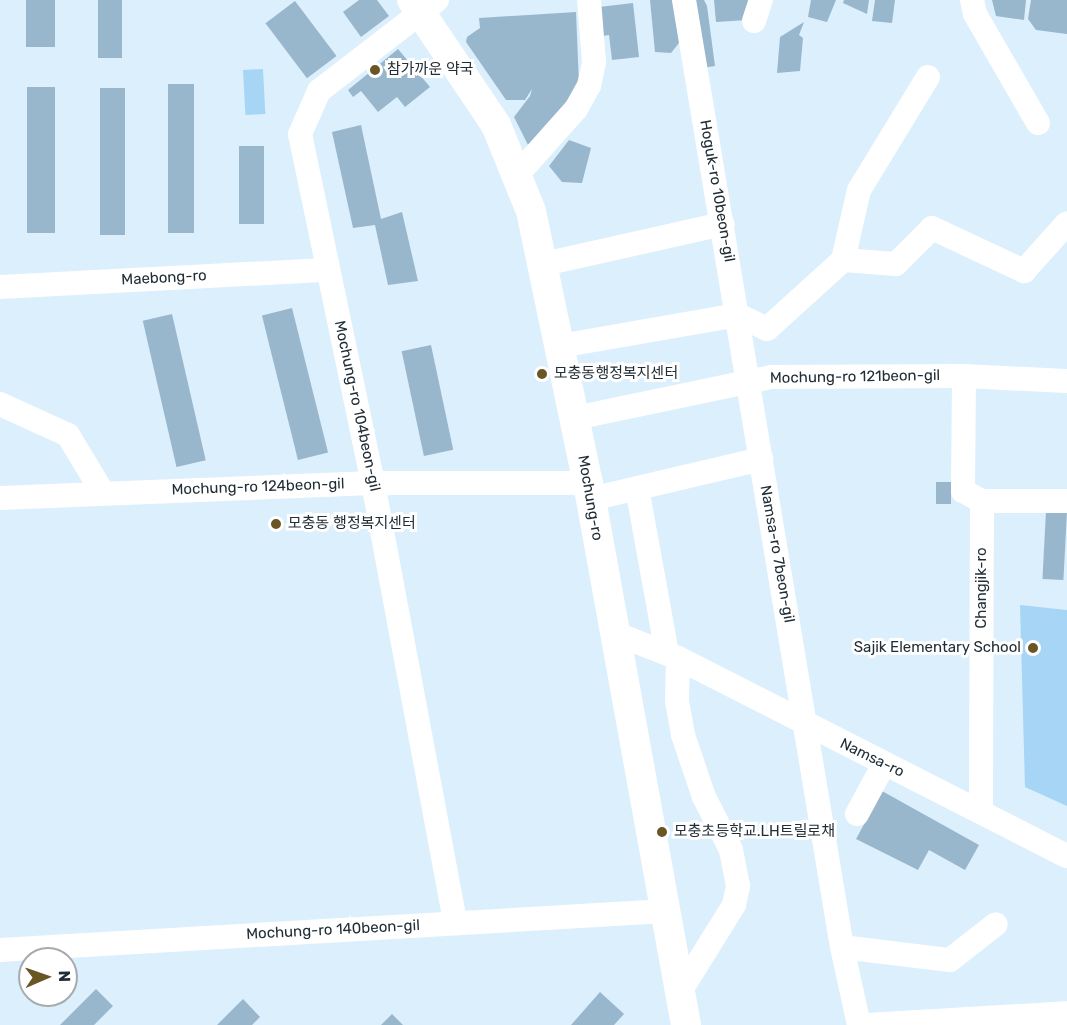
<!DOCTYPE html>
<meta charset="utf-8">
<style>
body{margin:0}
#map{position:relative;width:1067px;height:1025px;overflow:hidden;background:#dceffc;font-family:Rubik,"Noto Sans KR",sans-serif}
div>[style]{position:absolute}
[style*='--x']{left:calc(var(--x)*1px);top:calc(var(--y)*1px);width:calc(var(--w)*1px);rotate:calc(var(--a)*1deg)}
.green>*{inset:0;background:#a7d5f5;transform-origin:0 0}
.building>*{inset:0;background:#99b7cc;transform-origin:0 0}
.minor>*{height:24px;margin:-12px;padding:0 12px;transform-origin:12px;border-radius:12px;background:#fff}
.major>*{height:30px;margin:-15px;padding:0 15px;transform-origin:15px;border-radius:15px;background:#fff}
.dots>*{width:16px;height:16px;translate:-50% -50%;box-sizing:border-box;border:3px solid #fff;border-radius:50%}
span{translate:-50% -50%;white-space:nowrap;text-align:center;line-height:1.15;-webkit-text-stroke:6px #fff;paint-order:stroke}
.poi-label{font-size:15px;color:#222e36}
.left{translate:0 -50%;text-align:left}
.right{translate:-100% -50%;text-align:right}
.street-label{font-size:15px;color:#222e36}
.north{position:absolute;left:18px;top:947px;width:60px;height:60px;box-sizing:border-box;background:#fff;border:2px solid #a7abaf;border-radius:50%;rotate:88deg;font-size:16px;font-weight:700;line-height:24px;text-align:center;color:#222e36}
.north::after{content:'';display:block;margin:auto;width:21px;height:27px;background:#695624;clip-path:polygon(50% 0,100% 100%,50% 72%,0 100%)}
</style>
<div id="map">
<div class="green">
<div style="left:263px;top:69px;width:45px;height:20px;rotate:87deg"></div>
<div style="clip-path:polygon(1020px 605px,1067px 610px,1067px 806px,1025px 787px)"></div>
</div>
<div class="building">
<div style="left:26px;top:0;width:29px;height:47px"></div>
<div style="left:98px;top:0;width:24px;height:58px"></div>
<div style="clip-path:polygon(359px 0,377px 0,389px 16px,361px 37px,343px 12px)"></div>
<div style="clip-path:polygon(650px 0,679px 0,683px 38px,671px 53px,655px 52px)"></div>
<div style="clip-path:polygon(692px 0,704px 0,707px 6px,715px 66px,702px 68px)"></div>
<div style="clip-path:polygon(714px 0,752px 0,748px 20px,716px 22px)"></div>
<div style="clip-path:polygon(811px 0,836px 0,827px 22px,808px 17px)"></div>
<div style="clip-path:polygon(844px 0,869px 0,867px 14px,843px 3px)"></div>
<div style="clip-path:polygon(875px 0,895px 0,892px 23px,872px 21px)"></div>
<div style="clip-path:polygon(992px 0,1026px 0,1024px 20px,996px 16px)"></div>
<div style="clip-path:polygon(1031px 0,1067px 0,1067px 34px,1036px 30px,1028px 19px)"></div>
<div style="left:295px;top:1px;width:69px;height:37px;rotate:53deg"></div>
<div style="clip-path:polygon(633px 3px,639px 57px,612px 60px,609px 35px,603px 36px,599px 7px)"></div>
<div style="clip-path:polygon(576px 12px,579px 84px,591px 84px,528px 145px,514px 117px,530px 96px,532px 89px,525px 100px,506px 100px,466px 42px,467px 37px,480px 28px,479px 18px)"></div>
<div style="clip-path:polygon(804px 22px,799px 35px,803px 38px,800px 71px,777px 73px,780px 37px)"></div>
<div style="clip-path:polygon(398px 49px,430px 87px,405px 107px,397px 97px,378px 112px,361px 91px,353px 97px,348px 90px)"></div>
<div style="left:168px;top:84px;width:26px;height:149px"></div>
<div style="left:27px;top:87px;width:28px;height:146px"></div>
<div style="left:100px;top:88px;width:25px;height:147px"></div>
<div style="clip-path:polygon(361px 125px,381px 219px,402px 212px,418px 281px,388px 285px,375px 225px,353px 228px,332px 132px)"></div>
<div style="clip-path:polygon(569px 140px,591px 148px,582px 183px,562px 182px,549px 166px)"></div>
<div style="left:239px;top:146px;width:25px;height:78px"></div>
<div style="left:292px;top:308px;width:149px;height:31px;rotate:76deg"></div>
<div style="left:172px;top:314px;width:150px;height:30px;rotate:77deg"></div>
<div style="left:431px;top:345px;width:107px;height:30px;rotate:78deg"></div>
<div style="left:936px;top:482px;width:15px;height:22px"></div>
<div style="left:1046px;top:511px;width:21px;height:68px;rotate:3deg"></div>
<div style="clip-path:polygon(882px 791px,979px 845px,965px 870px,929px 850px,918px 870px,856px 839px)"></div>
<div style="clip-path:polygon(96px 989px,113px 1006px,94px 1025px,60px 1025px)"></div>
<div style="clip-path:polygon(600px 992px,624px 1014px,614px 1025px,571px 1025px)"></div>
<div style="clip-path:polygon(243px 999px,260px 1017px,252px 1025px,217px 1025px)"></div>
<div style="clip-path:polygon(392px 1014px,403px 1025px,381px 1025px)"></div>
</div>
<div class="minor">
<div style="--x:437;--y:0;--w:149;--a:142.4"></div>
<div style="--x:319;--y:91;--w:47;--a:113.8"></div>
<div style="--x:300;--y:134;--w:357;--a:78.2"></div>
<div style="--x:373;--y:483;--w:448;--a:79.4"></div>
<div style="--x:684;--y:0;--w:960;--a:80.53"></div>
<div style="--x:842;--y:947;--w:80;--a:77.7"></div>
<div style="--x:972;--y:0;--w:14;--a:78"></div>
<div style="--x:975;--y:14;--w:126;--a:60"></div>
<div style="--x:754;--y:21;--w:22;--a:-72"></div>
<div style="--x:928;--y:77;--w:132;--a:121.4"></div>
<div style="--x:859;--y:190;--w:72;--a:102.9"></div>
<div style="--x:843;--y:260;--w:53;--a:4.3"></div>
<div style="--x:896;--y:264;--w:51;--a:-45"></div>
<div style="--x:932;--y:228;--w:102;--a:25.1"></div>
<div style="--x:1024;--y:271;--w:64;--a:-48.1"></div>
<div style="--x:518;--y:174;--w:87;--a:-48.3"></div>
<div style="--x:576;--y:109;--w:26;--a:-61"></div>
<div style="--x:589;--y:86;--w:25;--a:-78"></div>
<div style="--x:594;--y:62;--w:62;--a:-94.6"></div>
<div style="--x:544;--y:264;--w:183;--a:-12.6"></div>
<div style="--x:0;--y:287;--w:327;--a:-3"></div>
<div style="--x:560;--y:346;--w:181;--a:-9.9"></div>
<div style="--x:738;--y:315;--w:32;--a:26"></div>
<div style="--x:767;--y:329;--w:103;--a:-42.2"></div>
<div style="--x:964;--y:376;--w:115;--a:90.5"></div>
<div style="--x:963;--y:491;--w:21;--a:28"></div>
<div style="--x:982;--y:501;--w:310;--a:90.2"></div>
<div style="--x:0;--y:404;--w:75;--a:24.5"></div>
<div style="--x:68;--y:435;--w:68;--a:58.9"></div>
<div style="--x:575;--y:418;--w:200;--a:-11.8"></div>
<div style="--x:771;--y:377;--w:193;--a:-0.3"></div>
<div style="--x:964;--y:376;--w:103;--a:2.8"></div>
<div style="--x:637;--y:488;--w:168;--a:79.7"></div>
<div style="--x:0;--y:498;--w:373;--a:-2.3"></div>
<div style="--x:373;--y:483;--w:215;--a:0"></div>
<div style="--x:591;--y:499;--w:175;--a:-13.2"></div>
<div style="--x:982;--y:501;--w:85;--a:0"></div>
<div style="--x:614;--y:633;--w:69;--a:21.3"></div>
<div style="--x:678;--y:658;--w:436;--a:27"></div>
<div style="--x:678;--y:658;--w:43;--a:91.3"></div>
<div style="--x:677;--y:701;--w:35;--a:80"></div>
<div style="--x:683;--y:735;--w:65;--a:71.3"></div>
<div style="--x:704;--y:797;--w:59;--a:63"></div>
<div style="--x:731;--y:850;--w:37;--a:79"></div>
<div style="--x:738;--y:886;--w:19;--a:102"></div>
<div style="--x:734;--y:905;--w:100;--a:121.9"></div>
<div style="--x:857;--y:814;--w:57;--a:-61.6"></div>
<div style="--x:842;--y:947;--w:109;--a:6.9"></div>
<div style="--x:950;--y:960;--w:58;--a:-38"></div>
<div style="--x:0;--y:950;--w:667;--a:-3.35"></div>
<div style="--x:867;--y:1025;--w:200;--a:-3.4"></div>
</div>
<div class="major">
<div style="--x:412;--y:0;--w:151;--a:56.1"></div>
<div style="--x:496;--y:125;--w:93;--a:67.9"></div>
<div style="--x:531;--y:211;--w:278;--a:78.2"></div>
<div style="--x:588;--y:483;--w:551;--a:79.75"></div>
</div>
<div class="dots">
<div style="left:375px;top:70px;background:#695624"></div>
<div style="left:542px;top:374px;background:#695624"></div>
<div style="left:276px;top:524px;background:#695624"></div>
<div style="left:1033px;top:648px;background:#695624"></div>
<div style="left:662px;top:832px;background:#695624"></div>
</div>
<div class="poi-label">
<span class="left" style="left:387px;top:70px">참가까운 약국</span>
<span class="left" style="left:554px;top:374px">모충동행정복지센터</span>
<span class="left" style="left:288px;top:524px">모충동 행정복지센터</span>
<span class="right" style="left:1021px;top:648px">Sajik Elementary School</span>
<span class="left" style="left:674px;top:832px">모충초등학교.LH트릴로채</span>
</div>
<div class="street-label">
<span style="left:717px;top:191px;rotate:80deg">Hoguk-ro 10beon-gil</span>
<span style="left:164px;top:278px;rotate:-3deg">Maebong-ro</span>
<span style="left:855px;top:377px;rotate:-1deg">Mochung-ro 121beon-gil</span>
<span style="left:357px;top:406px;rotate:78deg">Mochung-ro 104beon-gil</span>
<span style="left:258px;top:487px;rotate:-2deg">Mochung-ro 124beon-gil</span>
<span style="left:590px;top:498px;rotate:80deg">Mochung-ro</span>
<span style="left:777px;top:554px;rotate:80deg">Namsa-ro 7beon-gil</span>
<span style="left:982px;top:588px;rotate:-90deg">Changjik-ro</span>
<span style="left:872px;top:758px;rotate:26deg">Namsa-ro</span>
<span style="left:333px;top:930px;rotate:-3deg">Mochung-ro 140beon-gil</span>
</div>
<div class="north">N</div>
</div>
